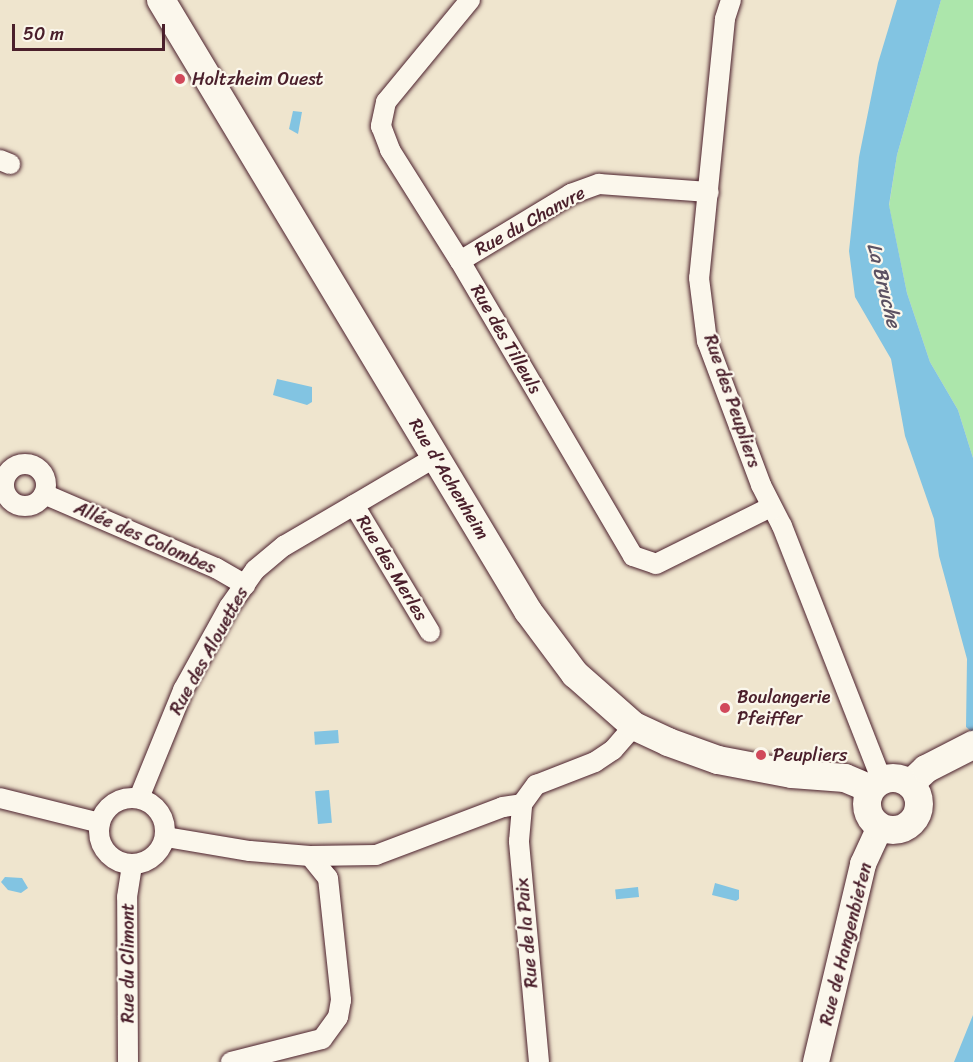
<!DOCTYPE html>
<meta charset="utf-8">
<style>
body{margin:0}
#map{position:relative;width:973px;height:1062px;overflow:hidden;background:#efe5ce;font-family:Sriracha,sans-serif}
div>[style]{position:absolute}
[style*='--x']{left:calc(var(--x)*1px);top:calc(var(--y)*1px);width:calc(var(--w)*1px);rotate:calc(var(--a)*1deg)}
.green>*{inset:0;background:#ace6ab}
.water>*{inset:0;background:#82c4e2;transform-origin:0 0}
.roads{filter:drop-shadow(0 0 2px #4a1f2b) drop-shadow(0 0 2px #4a1f2b)}
.minor>*{height:20px;margin:-10px;padding:0 10px;transform-origin:10px;border-radius:10px;background:#fbf7ec}
.minor>.ring{margin:-10px;padding:0;box-sizing:content-box;background:none;border:20px solid #fbf7ec;border-radius:50%}
.tertiary>*{height:26px;margin:-13px;padding:0 13px;transform-origin:13px;border-radius:13px;background:#fbf7ec}
.secondary>*{height:28px;margin:-14px;padding:0 14px;transform-origin:14px;border-radius:14px;background:#fbf7ec}
.secondary>.ring{margin:-14px;padding:0;box-sizing:content-box;background:none;border:28px solid #fbf7ec;border-radius:50%}
.dots>*{width:16px;height:16px;translate:-50% -50%;box-sizing:border-box;border:3px solid #fbf7ec;border-radius:50%}
span{translate:-50% -50%;white-space:nowrap;text-align:center;line-height:1.15;-webkit-text-stroke:4.5px #fbf7ec;paint-order:stroke}
.poi-label{font-size:18px;color:#4a1f2b}
.left{translate:0 -50%;text-align:left}
.street-label{font-size:18px;color:#4a1f2b}
.water-label{font-size:20px;color:#5b5162;font-style:italic}
.scale{position:absolute;left:12px;top:24px;width:153px;height:27px;box-sizing:border-box;border:3px solid #4a1f2b;border-top:0;padding-left:8px;font-size:18px;line-height:21px;white-space:nowrap;color:#4a1f2b;-webkit-text-stroke:4px #fbf7ec;paint-order:stroke}
</style>
<div id="map">
<div class="green">
<div style="clip-path:polygon(941px 0,973px 0,973px 458px,958px 410px,930px 362px,907px 293px,889px 206px,897px 155px)"></div>
</div>
<div class="water">
<div style="clip-path:polygon(897px 0,941px 0,897px 155px,889px 205px,907px 293px,930px 362px,958px 410px,973px 458px,973px 733px,966px 727px,967px 659px,939px 556px,934px 519px,905px 436px,891px 359px,855px 297px,849px 251px,859px 157px,878px 63px)"></div>
<div style="clip-path:polygon(293px 111px,302px 112px,298px 134px,289px 129px)"></div>
<div style="clip-path:polygon(277px 379px,312px 387px,312px 402px,307px 405px,273px 395px)"></div>
<div style="left:338px;top:730px;width:13px;height:24px;rotate:86deg"></div>
<div style="left:329px;top:790px;width:33px;height:14px;rotate:85deg"></div>
<div style="clip-path:polygon(5px 877px,22px 878px,28px 888px,21px 893px,8px 890px,1px 882px)"></div>
<div style="clip-path:polygon(715px 883px,739px 890px,739px 899px,736px 901px,712px 895px)"></div>
<div style="left:638px;top:887px;width:10px;height:23px;rotate:84deg"></div>
<div style="clip-path:polygon(973px 1015px,973px 1062px,954px 1062px)"></div>
</div>
<div class="roads">
<div class="minor">
<div style="--x:470;--y:0;--w:132;--a:129.5"></div>
<div style="--x:386;--y:102;--w:25;--a:102"></div>
<div style="--x:381;--y:126;--w:26;--a:69"></div>
<div style="--x:390;--y:150;--w:131;--a:57.8"></div>
<div style="--x:460;--y:261;--w:342;--a:59.6"></div>
<div style="--x:633;--y:556;--w:24;--a:19"></div>
<div style="--x:656;--y:564;--w:128;--a:-26.4"></div>
<div style="--x:731;--y:0;--w:20;--a:108"></div>
<div style="--x:725;--y:19;--w:260;--a:95.7"></div>
<div style="--x:699;--y:278;--w:64;--a:82.8"></div>
<div style="--x:707;--y:341;--w:154;--a:69.4"></div>
<div style="--x:761;--y:485;--w:46;--a:62.9"></div>
<div style="--x:782;--y:526;--w:274;--a:68.6"></div>
<div style="--x:0;--y:160;--w:11;--a:22"></div>
<div style="--x:460;--y:261;--w:130;--a:-31.1"></div>
<div style="--x:571;--y:194;--w:30;--a:-20"></div>
<div style="--x:599;--y:184;--w:110;--a:4.2"></div>
<div class="ring" style="left:4px;top:464px;width:22px;height:22px"></div>
<div style="--x:44;--y:494;--w:187;--a:23.3"></div>
<div style="--x:216;--y:568;--w:34;--a:30"></div>
<div style="--x:354;--y:505;--w:148;--a:59.1"></div>
<div style="--x:0;--y:798;--w:103;--a:14"></div>
<div style="--x:139;--y:798;--w:117;--a:-67.8"></div>
<div style="--x:183;--y:690;--w:95;--a:-61"></div>
<div style="--x:229;--y:607;--w:45;--a:-54.9"></div>
<div style="--x:255;--y:570;--w:38;--a:-40"></div>
<div style="--x:284;--y:546;--w:176;--a:-30.4"></div>
<div class="ring" style="left:99px;top:798px;width:46px;height:46px"></div>
<div style="--x:166;--y:837;--w:85;--a:9.5"></div>
<div style="--x:250;--y:851;--w:60;--a:4.8"></div>
<div style="--x:310;--y:856;--w:28;--a:51"></div>
<div style="--x:328;--y:878;--w:123;--a:83.9"></div>
<div style="--x:341;--y:1000;--w:17;--a:100"></div>
<div style="--x:338;--y:1017;--w:27;--a:126"></div>
<div style="--x:322;--y:1039;--w:94;--a:165.8"></div>
<div style="--x:310;--y:856;--w:66;--a:-0.9"></div>
<div style="--x:376;--y:855;--w:136;--a:-20.7"></div>
<div style="--x:503;--y:807;--w:19;--a:-9"></div>
<div style="--x:128;--y:1062;--w:165;--a:-90.3"></div>
<div style="--x:127;--y:897;--w:32;--a:-81"></div>
<div style="--x:539;--y:1062;--w:222;--a:-95.2"></div>
<div style="--x:519;--y:841;--w:37;--a:-85"></div>
<div style="--x:522;--y:804;--w:24;--a:-54"></div>
<div style="--x:536;--y:785;--w:63;--a:-21.3"></div>
<div style="--x:595;--y:762;--w:22;--a:-34"></div>
<div style="--x:613;--y:750;--w:32;--a:-49"></div>
</div>
<div class="tertiary">
<div style="--x:816;--y:1062;--w:204;--a:-76.6"></div>
<div style="--x:863;--y:864;--w:41;--a:-65.3"></div>
</div>
<div class="secondary">
<div style="--x:161;--y:0;--w:713;--a:59.01"></div>
<div style="--x:528;--y:611;--w:79;--a:53.3"></div>
<div style="--x:575;--y:674;--w:79;--a:41.4"></div>
<div style="--x:634;--y:726;--w:38;--a:25"></div>
<div style="--x:668;--y:742;--w:53;--a:19.8"></div>
<div style="--x:718;--y:760;--w:75;--a:10.7"></div>
<div style="--x:792;--y:774;--w:53;--a:4.3"></div>
<div style="--x:845;--y:778;--w:28;--a:23"></div>
<div class="ring" style="left:867px;top:778px;width:24px;height:24px"></div>
<div style="--x:910;--y:784;--w:22;--a:-43"></div>
<div style="--x:926;--y:769;--w:53;--a:-27.1"></div>
</div>
</div>
<div class="dots">
<div style="left:180px;top:79px;background:#d1495b"></div>
<div style="left:725px;top:708px;background:#d1495b"></div>
<div style="left:761px;top:755px;background:#d1495b"></div>
</div>
<div class="poi-label">
<span class="left" style="left:192px;top:79px">Holtzheim Ouest</span>
<span class="left" style="left:737px;top:708px">Boulangerie<br>Pfeiffer</span>
<span class="left" style="left:773px;top:755px">Peupliers</span>
</div>
<div class="street-label">
<span style="left:530px;top:221px;rotate:-29deg">Rue du Chanvre</span>
<span style="left:506px;top:339px;rotate:60deg">Rue des Tilleuls</span>
<span style="left:732px;top:401px;rotate:71deg">Rue des Peupliers</span>
<span style="left:449px;top:479px;rotate:59deg">Rue d'Achenheim</span>
<span style="left:145px;top:538px;rotate:24deg">Allée des Colombes</span>
<span style="left:392px;top:568px;rotate:59deg">Rue des Merles</span>
<span style="left:209px;top:651px;rotate:-61deg">Rue des Alouettes</span>
<span style="left:527px;top:933px;rotate:-95deg">Rue de la Paix</span>
<span style="left:846px;top:944px;rotate:-76deg">Rue de Hangenbieten</span>
<span style="left:128px;top:963px;rotate:-90deg">Rue du Climont</span>
</div>
<div class="water-label">
<span style="left:884px;top:285px;rotate:76deg">La Bruche</span>
</div>
<div class="scale">50 m</div>
</div>
